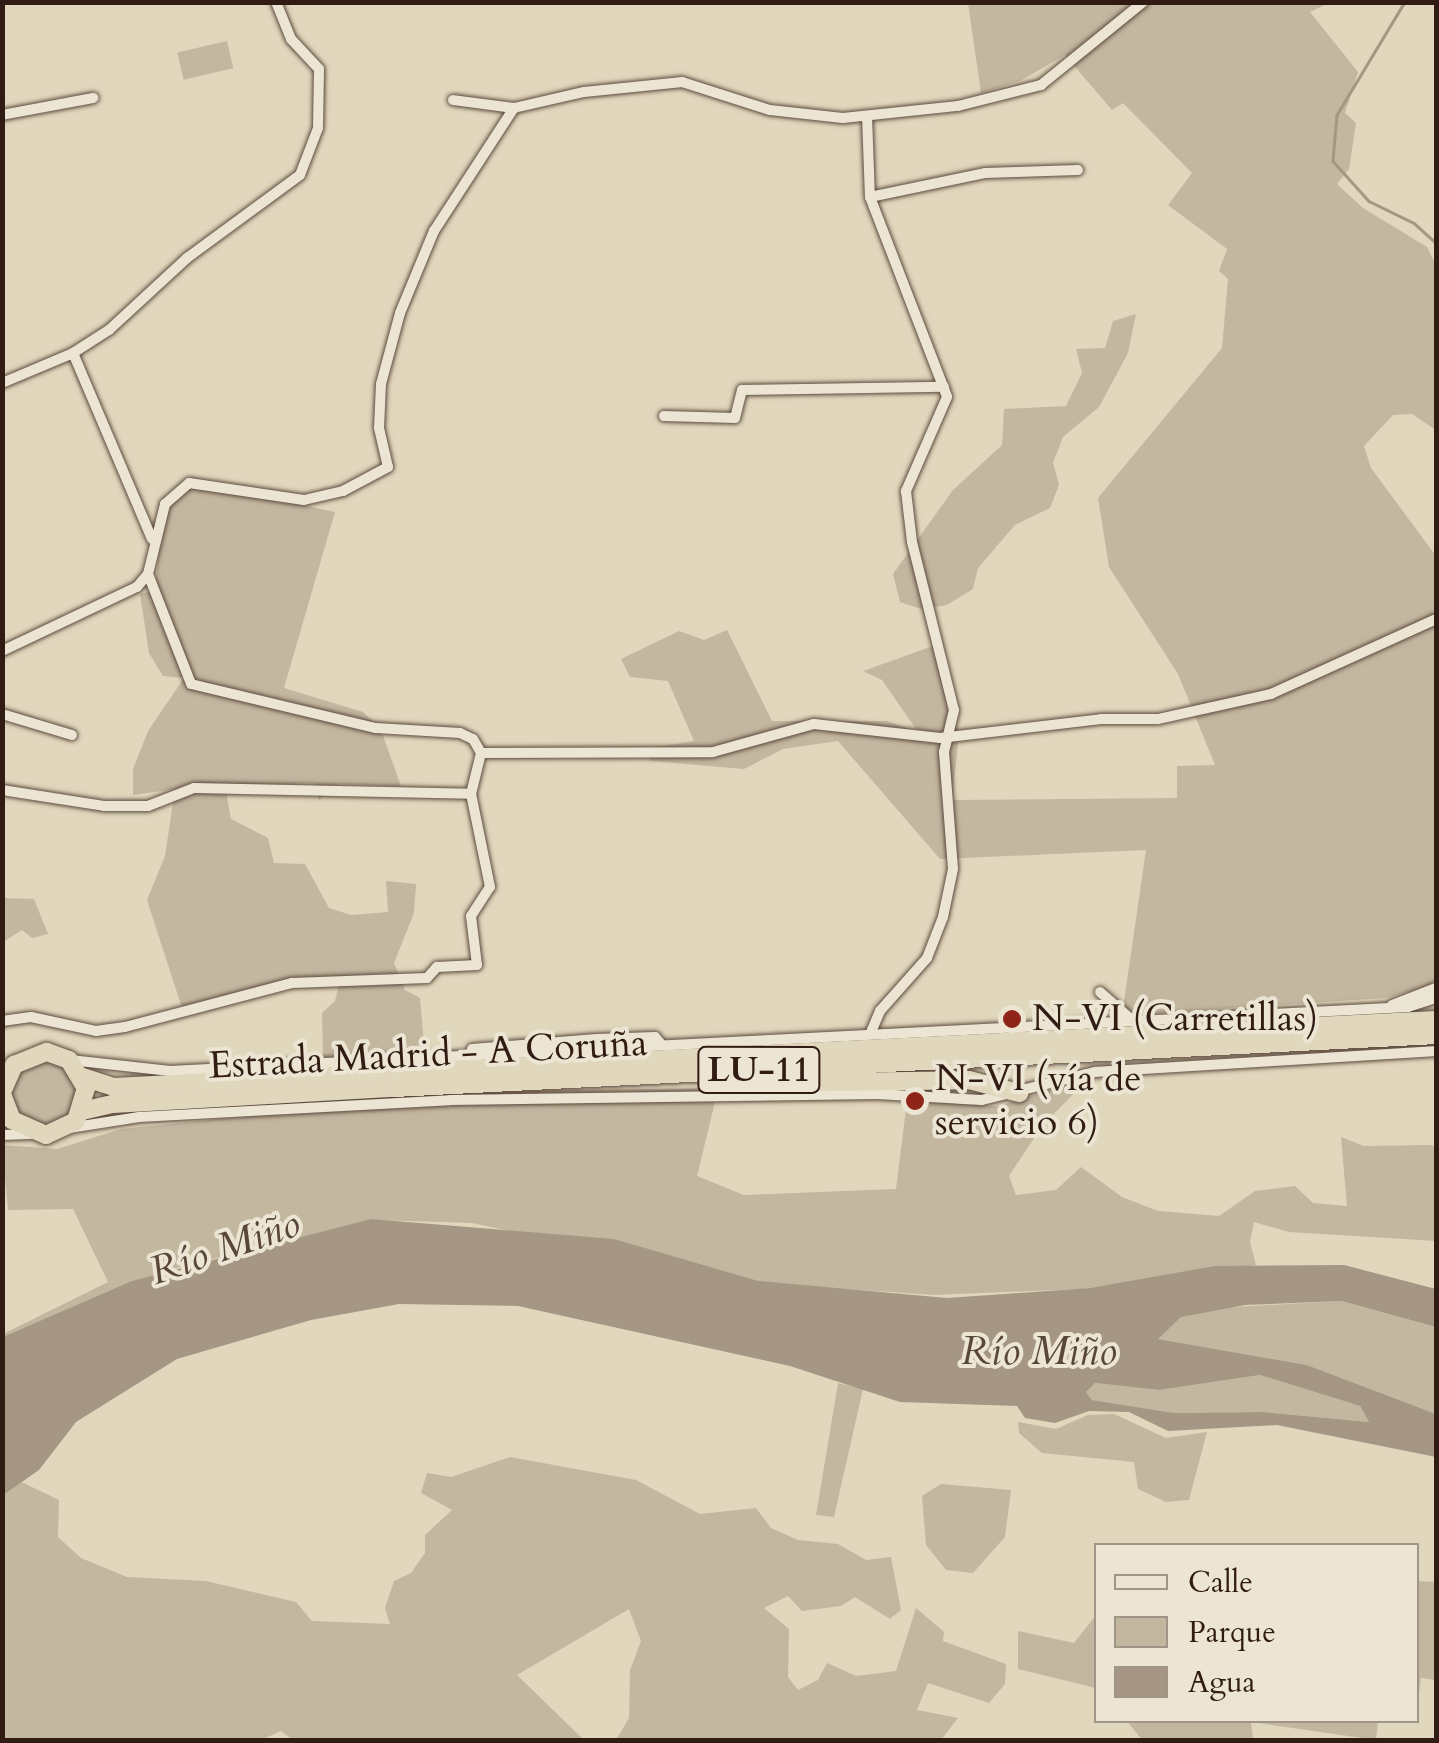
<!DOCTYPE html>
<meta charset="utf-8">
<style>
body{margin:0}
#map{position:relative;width:1439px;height:1743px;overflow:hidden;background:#e1d7bd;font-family:Cardo,serif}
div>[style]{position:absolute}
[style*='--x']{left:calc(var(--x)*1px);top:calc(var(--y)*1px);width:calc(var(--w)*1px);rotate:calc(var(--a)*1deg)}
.green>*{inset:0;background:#c3b7a0;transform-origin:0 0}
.round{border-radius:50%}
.water>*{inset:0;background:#a59784}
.stream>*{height:2.5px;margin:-1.25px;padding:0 1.25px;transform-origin:1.25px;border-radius:1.25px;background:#a59784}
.roads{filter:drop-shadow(0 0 2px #5d4b3e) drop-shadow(0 0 2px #5d4b3e)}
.street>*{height:10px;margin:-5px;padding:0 5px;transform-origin:5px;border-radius:5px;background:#ece5d4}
.highway>*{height:18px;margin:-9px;padding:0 9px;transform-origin:9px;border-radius:9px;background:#e1d7bd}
.dots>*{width:28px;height:28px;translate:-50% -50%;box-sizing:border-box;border:5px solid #ece5d4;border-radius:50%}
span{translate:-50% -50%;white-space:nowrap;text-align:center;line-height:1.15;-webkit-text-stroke:8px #ece5d4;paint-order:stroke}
.shield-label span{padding:2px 8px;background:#ece5d4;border:2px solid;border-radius:8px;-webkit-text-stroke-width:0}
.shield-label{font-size:35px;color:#311c14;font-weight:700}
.poi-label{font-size:38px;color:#311c14}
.left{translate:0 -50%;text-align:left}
.street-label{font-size:38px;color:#311c14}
.water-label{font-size:40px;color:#5a473b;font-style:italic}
.frame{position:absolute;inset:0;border:5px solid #311c14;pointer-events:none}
.legend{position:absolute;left:1094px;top:1543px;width:325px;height:180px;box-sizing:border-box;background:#ece5d4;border:2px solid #a19587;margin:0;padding:12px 18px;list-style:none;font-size:30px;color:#311c14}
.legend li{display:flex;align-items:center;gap:20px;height:50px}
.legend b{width:50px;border:2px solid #a19587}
</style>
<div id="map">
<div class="green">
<div style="clip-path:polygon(968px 3px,1329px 3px,1310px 12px,1358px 72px,1345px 113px,1356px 123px,1349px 169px,1337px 184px,1363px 208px,1427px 247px,1436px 265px,1436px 430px,1412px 414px,1393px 415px,1364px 446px,1371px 468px,1436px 556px,1436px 981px,1422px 988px,1385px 998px,1122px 1015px,1146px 850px,940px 859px,838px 741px,783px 749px,744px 769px,650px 761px,652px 748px,694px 741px,668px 681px,630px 677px,621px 659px,679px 631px,704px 640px,727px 630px,772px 721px,887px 721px,918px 732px,882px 680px,863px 671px,933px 646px,959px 735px,952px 800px,1177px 798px,1177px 766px,1215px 765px,1178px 674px,1109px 567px,1098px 498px,1222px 348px,1228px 279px,1219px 271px,1227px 249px,1168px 205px,1192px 173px,1123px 103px,1112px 110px,1065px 55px,1020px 81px,981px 93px)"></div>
<div style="left:227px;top:41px;width:28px;height:51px;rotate:77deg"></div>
<div style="clip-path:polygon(1136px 314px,1128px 353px,1099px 407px,1063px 437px,1053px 463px,1059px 485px,1050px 508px,1015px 525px,978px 568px,973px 589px,947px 605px,921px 609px,900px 602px,893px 574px,953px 490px,1002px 445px,1004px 409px,1066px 406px,1082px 373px,1076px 349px,1105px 348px,1113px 321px)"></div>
<div style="clip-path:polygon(202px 483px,335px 512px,284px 688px,363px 712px,381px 730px,401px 786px,339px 784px,319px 800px,314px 783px,225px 786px,231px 819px,268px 838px,274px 863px,305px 864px,329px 908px,351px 915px,388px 912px,386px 881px,416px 884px,414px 913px,394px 963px,405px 990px,420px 998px,425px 1055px,323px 1060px,322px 1013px,335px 1001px,341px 977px,183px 1011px,147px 900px,165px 856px,175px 789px,133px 795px,133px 769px,148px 731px,184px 678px,163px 676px,149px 653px,140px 594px,155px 590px,161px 527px,176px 496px)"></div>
<div style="clip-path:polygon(3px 898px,34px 899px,48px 934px,32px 938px,22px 930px,3px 942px)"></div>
<div class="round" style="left:12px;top:1061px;width:66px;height:66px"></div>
<div style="clip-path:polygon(1087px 1080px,1042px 1126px,1009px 1176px,1016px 1195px,1056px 1190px,1081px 1167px,1122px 1197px,1158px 1211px,1219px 1216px,1255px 1191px,1295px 1186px,1313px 1203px,1347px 1206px,1341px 1137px,1364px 1146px,1430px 1145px,1436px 1147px,1436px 1241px,1289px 1232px,1254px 1222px,1250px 1242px,1256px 1265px,1081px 1289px,935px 1295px,755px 1283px,472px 1223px,372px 1220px,172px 1269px,3px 1366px,3px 1334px,108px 1282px,73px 1209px,8px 1210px,2px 1145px,57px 1149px,121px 1129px,287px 1112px,498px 1102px,715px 1102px,697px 1176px,744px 1195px,896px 1189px,907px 1101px,998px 1106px)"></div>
<div style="clip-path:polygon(963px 1085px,997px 1091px,491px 1095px,93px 1120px,110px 1113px,505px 1091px)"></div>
<div style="clip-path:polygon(1340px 1301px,1436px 1327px,1436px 1414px,1307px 1365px,1157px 1339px,1181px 1317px,1214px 1308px)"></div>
<div style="clip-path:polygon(1260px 1375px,1360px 1406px,1369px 1422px,1263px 1412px,1174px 1413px,1092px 1400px,1086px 1392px,1095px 1383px,1159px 1390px)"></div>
<div style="clip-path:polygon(838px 1383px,863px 1389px,834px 1517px,816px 1515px)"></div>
<div style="clip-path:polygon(1114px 1414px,1166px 1438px,1207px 1432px,1189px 1500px,1166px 1502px,1138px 1489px,1134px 1462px,1042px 1453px,1019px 1433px,1018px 1422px,1056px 1429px,1088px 1415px)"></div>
<div style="clip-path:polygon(510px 1457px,636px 1480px,700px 1514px,756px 1508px,771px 1528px,798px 1540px,838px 1544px,866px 1560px,891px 1557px,901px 1610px,890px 1619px,855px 1597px,841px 1606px,802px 1611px,788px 1596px,764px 1608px,789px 1629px,788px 1677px,798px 1690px,818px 1680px,827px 1663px,856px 1676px,896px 1671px,916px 1608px,944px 1632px,943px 1641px,1006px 1664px,1005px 1684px,989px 1703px,928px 1683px,917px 1710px,958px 1718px,941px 1740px,616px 1740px,629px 1718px,630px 1670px,641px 1641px,629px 1609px,517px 1675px,584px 1740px,293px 1740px,281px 1731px,261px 1740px,3px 1740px,2px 1485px,11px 1477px,59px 1500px,58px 1537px,81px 1558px,127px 1577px,206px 1581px,296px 1602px,312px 1621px,390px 1624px,385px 1608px,394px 1581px,411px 1573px,425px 1553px,425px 1535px,452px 1510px,421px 1493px,427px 1473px,451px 1477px)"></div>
<div style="clip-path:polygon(941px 1484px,1011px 1490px,1005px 1537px,973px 1573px,946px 1570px,926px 1545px,922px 1496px)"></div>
<div style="clip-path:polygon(1417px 1581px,1436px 1582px,1436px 1680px,1421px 1678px,1417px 1707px)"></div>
<div style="clip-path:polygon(1096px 1615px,1096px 1688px,1018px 1669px,1018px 1631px,1074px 1643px)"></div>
<div style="clip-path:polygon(1127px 1721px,1378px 1721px,1376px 1740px,1251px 1722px,1253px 1740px,1142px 1740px)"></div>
</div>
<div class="water">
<div style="clip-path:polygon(evenodd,371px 1219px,614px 1239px,758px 1281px,947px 1298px,1090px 1288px,1215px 1266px,1344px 1265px,1436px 1289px,1436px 1327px,1341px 1301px,1245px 1305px,1181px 1317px,1158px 1339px,1307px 1365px,1436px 1414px,1436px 1457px,1277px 1425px,1168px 1431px,1129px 1412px,1089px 1411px,1055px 1423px,1025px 1418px,1017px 1406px,900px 1402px,790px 1366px,518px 1306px,399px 1304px,311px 1320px,177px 1359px,76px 1422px,39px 1470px,3px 1495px,3px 1337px,132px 1281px,371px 1219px,1260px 1375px,1360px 1406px,1369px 1422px,1263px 1412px,1174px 1413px,1092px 1400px,1086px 1392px,1095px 1383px,1159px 1390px,1260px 1375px)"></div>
</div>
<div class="stream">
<div style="--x:1405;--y:2;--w:132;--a:121"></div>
<div style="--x:1337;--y:115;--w:46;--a:95"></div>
<div style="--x:1333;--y:161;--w:54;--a:48"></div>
<div style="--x:1369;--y:201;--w:50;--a:26.1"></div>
<div style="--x:1414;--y:223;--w:30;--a:42"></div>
</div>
<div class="roads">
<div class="street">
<div style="--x:453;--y:100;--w:62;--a:7.5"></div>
<div style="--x:2;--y:115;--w:93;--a:-10.6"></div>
<div style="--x:867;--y:116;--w:81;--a:87.9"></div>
<div style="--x:870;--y:197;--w:214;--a:68.9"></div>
<div style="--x:947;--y:397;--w:103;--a:113.6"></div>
<div style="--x:906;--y:491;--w:51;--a:83.3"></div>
<div style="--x:912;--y:542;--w:173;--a:76"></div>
<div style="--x:954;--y:710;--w:43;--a:103.4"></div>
<div style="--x:944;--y:752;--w:117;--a:85.6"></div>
<div style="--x:953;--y:869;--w:49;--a:101.8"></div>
<div style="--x:943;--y:917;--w:44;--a:111.3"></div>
<div style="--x:927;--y:958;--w:71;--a:131.6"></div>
<div style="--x:880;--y:1011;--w:25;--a:113"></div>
<div style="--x:870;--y:197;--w:117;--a:-11.8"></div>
<div style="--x:985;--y:173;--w:93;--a:-1.8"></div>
<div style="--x:73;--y:353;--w:202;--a:67"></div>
<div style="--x:2;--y:383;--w:77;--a:-22.9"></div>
<div style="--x:73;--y:353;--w:43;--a:-32.6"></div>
<div style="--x:109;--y:330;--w:106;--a:-42.7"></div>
<div style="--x:187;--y:258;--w:140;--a:-36.3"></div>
<div style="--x:300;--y:175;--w:50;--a:-69"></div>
<div style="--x:318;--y:128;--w:59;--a:-89"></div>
<div style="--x:319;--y:69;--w:41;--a:-133"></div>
<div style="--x:291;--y:39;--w:40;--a:-112"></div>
<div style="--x:664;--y:416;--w:71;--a:1.6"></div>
<div style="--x:735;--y:418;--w:29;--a:-76"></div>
<div style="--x:742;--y:390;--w:202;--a:-0.9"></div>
<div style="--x:148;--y:574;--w:118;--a:68.6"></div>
<div style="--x:191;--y:684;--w:190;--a:13.4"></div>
<div style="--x:376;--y:728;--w:84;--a:3.4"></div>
<div style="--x:460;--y:733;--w:14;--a:25"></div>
<div style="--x:473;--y:739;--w:16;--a:60"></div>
<div style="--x:2;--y:651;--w:149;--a:-25.4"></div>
<div style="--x:137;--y:587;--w:17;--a:-50"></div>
<div style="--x:148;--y:574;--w:72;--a:-76.3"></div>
<div style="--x:165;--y:504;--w:32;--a:-41"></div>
<div style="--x:189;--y:483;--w:116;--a:8.4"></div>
<div style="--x:304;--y:500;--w:40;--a:-13"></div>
<div style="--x:343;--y:491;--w:51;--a:-28.1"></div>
<div style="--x:388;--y:467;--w:40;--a:-103"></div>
<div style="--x:379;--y:428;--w:44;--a:-87.4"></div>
<div style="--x:381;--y:384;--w:73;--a:-75"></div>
<div style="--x:400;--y:313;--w:89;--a:-67.5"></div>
<div style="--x:434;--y:231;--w:147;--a:-57"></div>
<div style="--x:514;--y:108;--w:72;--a:-12.9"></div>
<div style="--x:584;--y:92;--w:99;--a:-5.8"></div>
<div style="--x:682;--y:82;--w:92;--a:17.7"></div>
<div style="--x:770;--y:110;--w:73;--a:6.3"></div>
<div style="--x:843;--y:118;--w:116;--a:-6"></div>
<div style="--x:958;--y:106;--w:86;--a:-14.2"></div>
<div style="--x:1041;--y:85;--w:132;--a:-39.1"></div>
<div style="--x:2;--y:714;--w:73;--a:16.7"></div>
<div style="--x:2;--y:790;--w:103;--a:8.9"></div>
<div style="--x:104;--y:806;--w:44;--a:0"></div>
<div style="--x:148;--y:806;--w:49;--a:-21.4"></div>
<div style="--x:194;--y:788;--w:277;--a:1.2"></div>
<div style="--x:1100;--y:992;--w:43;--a:41.2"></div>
<div style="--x:1392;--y:1005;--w:47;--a:-21.1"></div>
<div style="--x:2;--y:1021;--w:29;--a:-8"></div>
<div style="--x:31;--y:1017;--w:66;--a:12.2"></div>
<div style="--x:96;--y:1031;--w:29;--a:-8"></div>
<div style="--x:125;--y:1027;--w:173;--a:-14.8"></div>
<div style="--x:292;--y:983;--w:135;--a:-2.1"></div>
<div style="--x:427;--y:978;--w:15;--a:-48"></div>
<div style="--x:437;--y:967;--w:40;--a:-2.9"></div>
<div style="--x:477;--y:965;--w:49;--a:-97"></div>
<div style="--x:471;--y:916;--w:35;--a:-57"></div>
<div style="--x:490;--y:887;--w:95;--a:-101.5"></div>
<div style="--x:471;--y:794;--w:42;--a:-76.3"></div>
<div style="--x:481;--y:753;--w:232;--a:-0.2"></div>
<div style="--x:713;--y:752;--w:105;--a:-15.5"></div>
<div style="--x:814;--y:724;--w:127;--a:6.3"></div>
<div style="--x:940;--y:738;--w:162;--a:-6.7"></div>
<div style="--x:1101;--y:719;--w:57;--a:0"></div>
<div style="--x:1158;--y:719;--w:116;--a:-12.5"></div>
<div style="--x:1271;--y:694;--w:181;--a:-24.4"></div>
<div style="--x:472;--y:1049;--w:125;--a:-4.6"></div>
<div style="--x:597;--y:1039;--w:58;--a:-2"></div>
<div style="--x:655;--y:1037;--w:11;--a:49"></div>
<div style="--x:70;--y:1060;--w:101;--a:6.3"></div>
<div style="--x:170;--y:1071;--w:1240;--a:-2.96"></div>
<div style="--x:1408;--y:1007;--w:29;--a:-18"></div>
<div style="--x:69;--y:1128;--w:71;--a:-8.9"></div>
<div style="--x:139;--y:1117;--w:311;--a:-3.1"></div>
<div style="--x:450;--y:1100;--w:427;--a:-0.8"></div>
<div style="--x:877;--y:1094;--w:105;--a:3.3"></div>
<div style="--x:982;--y:1100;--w:116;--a:-13.9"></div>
<div style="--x:1095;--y:1072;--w:342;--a:-3.5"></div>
<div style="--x:2;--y:1135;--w:33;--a:-2"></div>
</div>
<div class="highway">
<div style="--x:83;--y:1077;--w:33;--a:18"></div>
<div style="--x:114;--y:1087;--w:1324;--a:-2.9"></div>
<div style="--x:738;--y:1083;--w:231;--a:-0.7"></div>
<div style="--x:969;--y:1080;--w:52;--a:14.6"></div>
<div style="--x:2;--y:1092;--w:30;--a:-66"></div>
<div style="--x:14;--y:1065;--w:35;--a:-22"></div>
<div style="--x:47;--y:1052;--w:23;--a:20"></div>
<div style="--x:69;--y:1060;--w:33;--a:59"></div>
<div style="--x:86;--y:1088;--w:34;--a:107"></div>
<div style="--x:76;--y:1121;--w:33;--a:155"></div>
<div style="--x:46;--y:1135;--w:37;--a:-156"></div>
<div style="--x:12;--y:1120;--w:28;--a:-111"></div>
<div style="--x:82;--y:1111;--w:32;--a:-13"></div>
<div style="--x:113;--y:1104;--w:281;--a:-3.3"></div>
<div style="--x:394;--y:1088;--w:1043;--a:-2.91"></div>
</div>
</div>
<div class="dots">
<div style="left:1012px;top:1019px;background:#8f2418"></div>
<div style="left:915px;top:1101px;background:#8f2418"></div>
</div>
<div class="shield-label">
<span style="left:759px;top:1070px">LU-11</span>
</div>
<div class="poi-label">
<span class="left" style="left:1032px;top:1019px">N-VI (Carretillas)</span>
<span class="left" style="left:935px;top:1101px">N-VI (vía de<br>servicio 6)</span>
</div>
<div class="street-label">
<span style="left:428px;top:1055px;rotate:-3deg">Estrada Madrid - A Coruña</span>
</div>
<div class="water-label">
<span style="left:225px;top:1248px;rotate:-19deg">Río Miño</span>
<span style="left:1039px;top:1352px">Río Miño</span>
</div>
<div class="frame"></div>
<ul class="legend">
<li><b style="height:12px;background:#ece5d4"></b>Calle</li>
<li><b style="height:28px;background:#c3b7a0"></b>Parque</li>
<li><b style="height:28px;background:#a59784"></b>Agua</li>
</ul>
</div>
